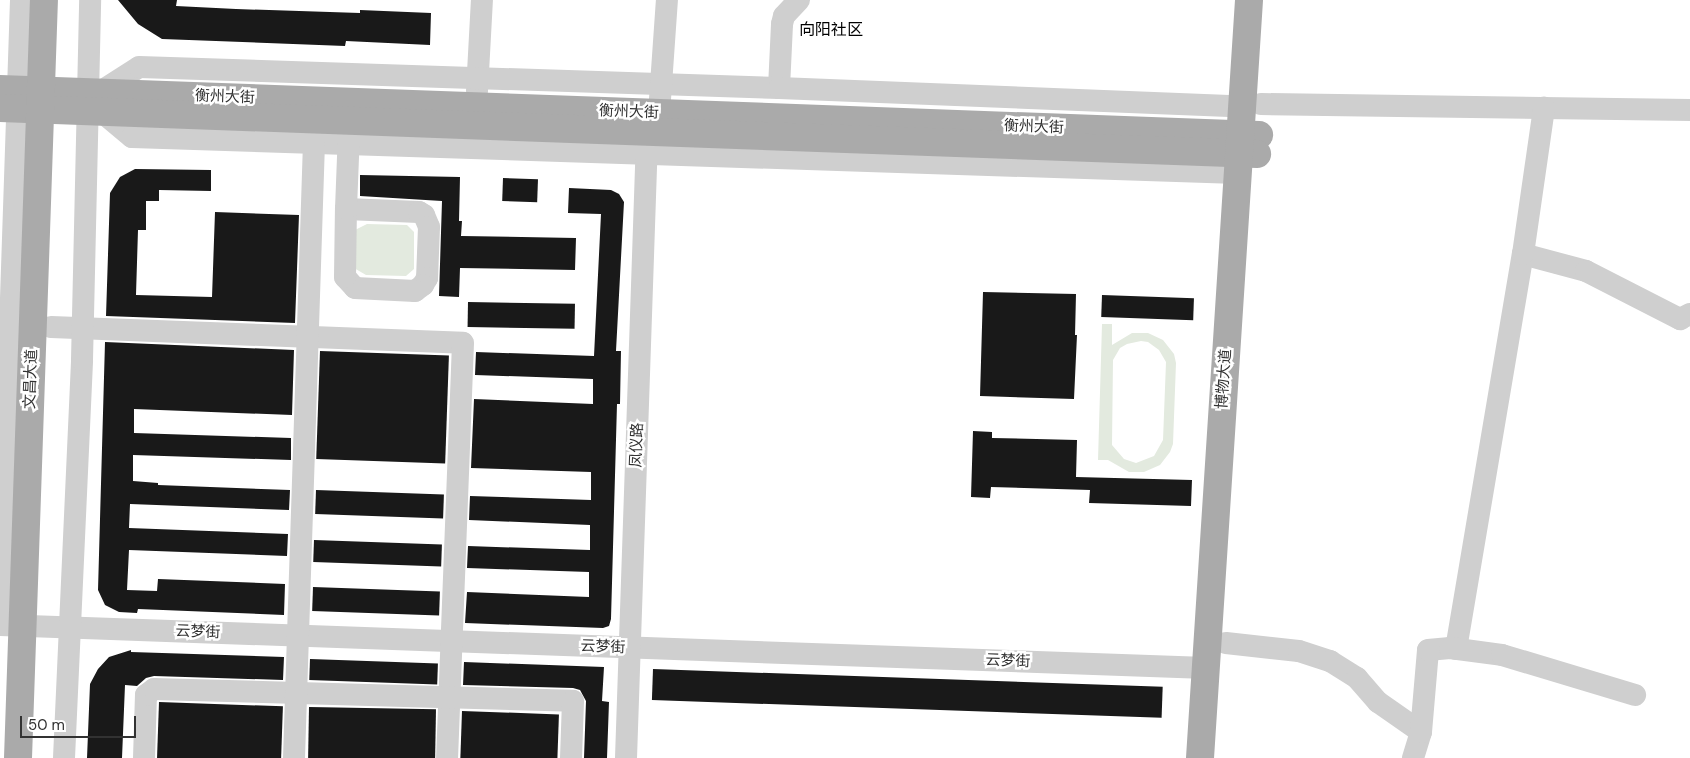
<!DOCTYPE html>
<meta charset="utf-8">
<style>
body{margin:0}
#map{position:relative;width:1690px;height:758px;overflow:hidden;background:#fff;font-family:"DM Sans","Noto Sans SC",sans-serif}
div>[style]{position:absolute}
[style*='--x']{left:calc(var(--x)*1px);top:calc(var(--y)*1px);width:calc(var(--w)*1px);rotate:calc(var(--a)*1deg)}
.green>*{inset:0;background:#e3eadf}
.building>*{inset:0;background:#191919;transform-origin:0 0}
.minor>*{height:22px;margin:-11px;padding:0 11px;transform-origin:11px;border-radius:11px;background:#cfcfcf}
.major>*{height:28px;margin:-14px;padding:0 14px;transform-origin:14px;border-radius:14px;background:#aaa}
span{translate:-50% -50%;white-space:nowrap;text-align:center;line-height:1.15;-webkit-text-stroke:5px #fff;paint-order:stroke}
.street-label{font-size:15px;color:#323232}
.neighbourhood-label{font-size:16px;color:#000}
.scale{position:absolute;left:20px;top:716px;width:116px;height:22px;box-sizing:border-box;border:2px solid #323232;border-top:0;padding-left:6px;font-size:15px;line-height:18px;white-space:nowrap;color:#323232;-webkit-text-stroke:4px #fff;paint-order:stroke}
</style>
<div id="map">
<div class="green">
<div style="clip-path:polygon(367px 224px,407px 225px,414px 232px,414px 269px,406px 276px,366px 275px,354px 268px,355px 230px)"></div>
<div style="clip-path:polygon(evenodd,1102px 324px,1112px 324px,1112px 345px,1132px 333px,1148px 333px,1163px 340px,1174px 354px,1176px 363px,1173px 444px,1170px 452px,1160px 465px,1144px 472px,1129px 472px,1108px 460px,1098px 460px,1102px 324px,1141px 341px,1148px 342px,1159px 350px,1166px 362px,1163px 440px,1154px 456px,1136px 463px,1124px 459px,1112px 445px,1113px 360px,1120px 348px,1127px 344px,1141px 341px)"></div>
</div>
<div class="building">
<div style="clip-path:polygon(118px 0,177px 0,176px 6px,236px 9px,360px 13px,360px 10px,431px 13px,430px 45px,346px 41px,345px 46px,162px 39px,138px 24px)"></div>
<div style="clip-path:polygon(135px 169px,211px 170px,211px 191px,159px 190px,159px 201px,146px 201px,146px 230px,138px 230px,136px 295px,212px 297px,215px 212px,299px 215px,295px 323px,106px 316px,110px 193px,120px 177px)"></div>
<div style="clip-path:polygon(360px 175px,460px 177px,459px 221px,462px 221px,461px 236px,576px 238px,575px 270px,460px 268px,459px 297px,439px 296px,442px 201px,360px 196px)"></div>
<div style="left:503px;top:178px;width:35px;height:23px;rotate:2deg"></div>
<div style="clip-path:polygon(569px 188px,611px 190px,619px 194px,624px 202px,616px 351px,621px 351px,620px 404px,617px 404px,611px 619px,609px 626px,603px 628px,465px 623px,467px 592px,589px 597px,589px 572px,467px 568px,468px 546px,590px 550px,590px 525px,469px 520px,470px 496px,591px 500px,591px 472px,471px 468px,474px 399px,593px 404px,593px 379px,475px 375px,476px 352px,594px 356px,601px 214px,568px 213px)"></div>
<div style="clip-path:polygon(983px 292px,1076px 294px,1075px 335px,1077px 335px,1074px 399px,980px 396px)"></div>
<div style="left:1102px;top:295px;width:92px;height:22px;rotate:2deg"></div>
<div style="left:468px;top:302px;width:107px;height:25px;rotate:1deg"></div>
<div style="clip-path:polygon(105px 342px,294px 350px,292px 415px,134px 409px,134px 433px,291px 438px,291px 460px,133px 455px,133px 481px,158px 483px,158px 485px,290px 490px,289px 510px,130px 504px,129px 528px,288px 534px,287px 556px,129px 550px,127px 590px,157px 591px,158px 579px,285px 584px,284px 615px,138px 609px,137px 613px,119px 612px,105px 605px,98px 590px)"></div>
<div style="left:320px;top:351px;width:129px;height:108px;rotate:2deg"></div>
<div style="clip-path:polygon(973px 431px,992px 432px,992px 438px,1077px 440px,1076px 477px,1192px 480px,1191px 506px,1089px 503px,1090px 490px,991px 487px,990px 498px,971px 497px)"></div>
<div style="left:316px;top:490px;width:128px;height:24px;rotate:2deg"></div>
<div style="left:314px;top:540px;width:128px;height:22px;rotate:2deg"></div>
<div style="left:313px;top:587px;width:127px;height:24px;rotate:2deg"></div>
<div style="clip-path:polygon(131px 650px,131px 652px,284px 657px,283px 680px,154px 676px,146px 678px,137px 686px,125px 685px,122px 758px,87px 758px,90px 684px,98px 669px,109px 657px)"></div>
<div style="left:310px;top:659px;width:128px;height:21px;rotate:2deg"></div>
<div style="clip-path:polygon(464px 662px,604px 667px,602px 701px,609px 702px,607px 758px,584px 758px,586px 701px,580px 690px,573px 688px,463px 685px)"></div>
<div style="left:653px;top:669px;width:510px;height:31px;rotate:2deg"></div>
<div style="left:159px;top:702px;width:124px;height:56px;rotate:2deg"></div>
<div style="left:309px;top:707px;width:127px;height:51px;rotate:1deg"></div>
<div style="left:462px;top:711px;width:97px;height:47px;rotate:2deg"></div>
</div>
<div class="minor">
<div style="--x:21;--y:0;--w:625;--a:91.92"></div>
<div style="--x:0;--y:625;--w:1207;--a:2.04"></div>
<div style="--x:779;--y:88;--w:64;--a:-87.3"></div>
<div style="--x:782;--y:24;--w:8;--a:-76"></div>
<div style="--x:784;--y:16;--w:22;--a:-47"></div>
<div style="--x:477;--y:91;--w:91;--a:-86.9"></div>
<div style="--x:100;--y:92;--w:46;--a:-32.7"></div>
<div style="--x:139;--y:67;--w:640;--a:1.88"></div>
<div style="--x:779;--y:88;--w:463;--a:2.3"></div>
<div style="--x:660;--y:99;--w:99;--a:-86"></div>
<div style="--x:1261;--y:104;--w:429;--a:0.8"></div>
<div style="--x:102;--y:112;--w:39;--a:40"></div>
<div style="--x:132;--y:137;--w:1106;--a:1.87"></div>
<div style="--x:346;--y:209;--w:73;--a:2.4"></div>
<div style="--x:419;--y:212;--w:6;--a:31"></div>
<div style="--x:424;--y:215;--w:13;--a:67"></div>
<div style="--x:429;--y:227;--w:51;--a:92.2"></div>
<div style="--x:427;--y:278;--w:8;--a:120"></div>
<div style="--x:423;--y:285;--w:10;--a:143"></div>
<div style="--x:415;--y:291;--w:60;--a:-177.1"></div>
<div style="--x:355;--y:288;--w:15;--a:-132"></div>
<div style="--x:345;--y:277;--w:68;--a:-89.2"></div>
<div style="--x:346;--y:209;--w:79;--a:-87.8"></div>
<div style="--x:1523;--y:254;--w:65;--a:15.1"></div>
<div style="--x:1586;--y:271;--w:106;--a:27.1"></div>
<div style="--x:1680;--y:319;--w:11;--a:-27"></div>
<div style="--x:51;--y:327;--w:412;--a:2.2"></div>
<div style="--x:463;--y:343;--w:415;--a:92.2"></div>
<div style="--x:1226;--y:643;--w:73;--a:6.3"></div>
<div style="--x:1299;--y:651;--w:33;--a:18"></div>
<div style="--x:1330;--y:661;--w:32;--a:32"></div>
<div style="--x:1357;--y:678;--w:32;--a:49"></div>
<div style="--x:1378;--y:702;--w:52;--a:34.9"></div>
<div style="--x:1456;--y:649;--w:401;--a:-80.4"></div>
<div style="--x:1523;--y:254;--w:148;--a:-81.8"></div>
<div style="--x:64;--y:758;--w:398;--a:-87.4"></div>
<div style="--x:82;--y:360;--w:360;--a:-88.7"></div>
<div style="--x:144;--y:758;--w:63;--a:-88.2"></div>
<div style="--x:146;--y:695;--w:10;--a:-37"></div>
<div style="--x:154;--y:689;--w:419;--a:1.6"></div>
<div style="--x:573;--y:701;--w:57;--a:92"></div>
<div style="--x:294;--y:758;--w:615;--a:-88.14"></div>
<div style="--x:626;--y:758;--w:620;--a:-88.06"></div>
<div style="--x:1413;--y:758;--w:27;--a:-73"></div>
<div style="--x:1421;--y:732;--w:82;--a:-85.1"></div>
<div style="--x:1428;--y:650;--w:22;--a:-5"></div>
<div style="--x:1450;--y:648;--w:52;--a:7.7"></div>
<div style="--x:1502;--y:655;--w:139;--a:16.7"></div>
</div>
<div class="major">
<div style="--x:0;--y:89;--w:1260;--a:2.09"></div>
<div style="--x:0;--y:108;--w:1258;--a:2.1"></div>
<div style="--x:18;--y:758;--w:758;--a:-88.04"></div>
<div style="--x:1200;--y:758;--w:760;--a:-86.3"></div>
</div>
<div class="street-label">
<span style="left:225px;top:97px;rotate:2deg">衡州大街</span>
<span style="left:629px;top:112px;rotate:2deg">衡州大街</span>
<span style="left:1034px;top:127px;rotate:2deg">衡州大街</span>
<span style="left:31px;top:379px;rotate:-88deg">文昌大道</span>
<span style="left:1224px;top:379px;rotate:-86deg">博物大道</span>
<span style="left:637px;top:445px;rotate:-88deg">凤仪路</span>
<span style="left:198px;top:632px;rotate:2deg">云梦街</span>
<span style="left:603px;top:647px;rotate:2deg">云梦街</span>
<span style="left:1008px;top:661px;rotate:2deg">云梦街</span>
</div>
<div class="neighbourhood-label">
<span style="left:831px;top:30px">向阳社区</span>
</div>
<div class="scale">50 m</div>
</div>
